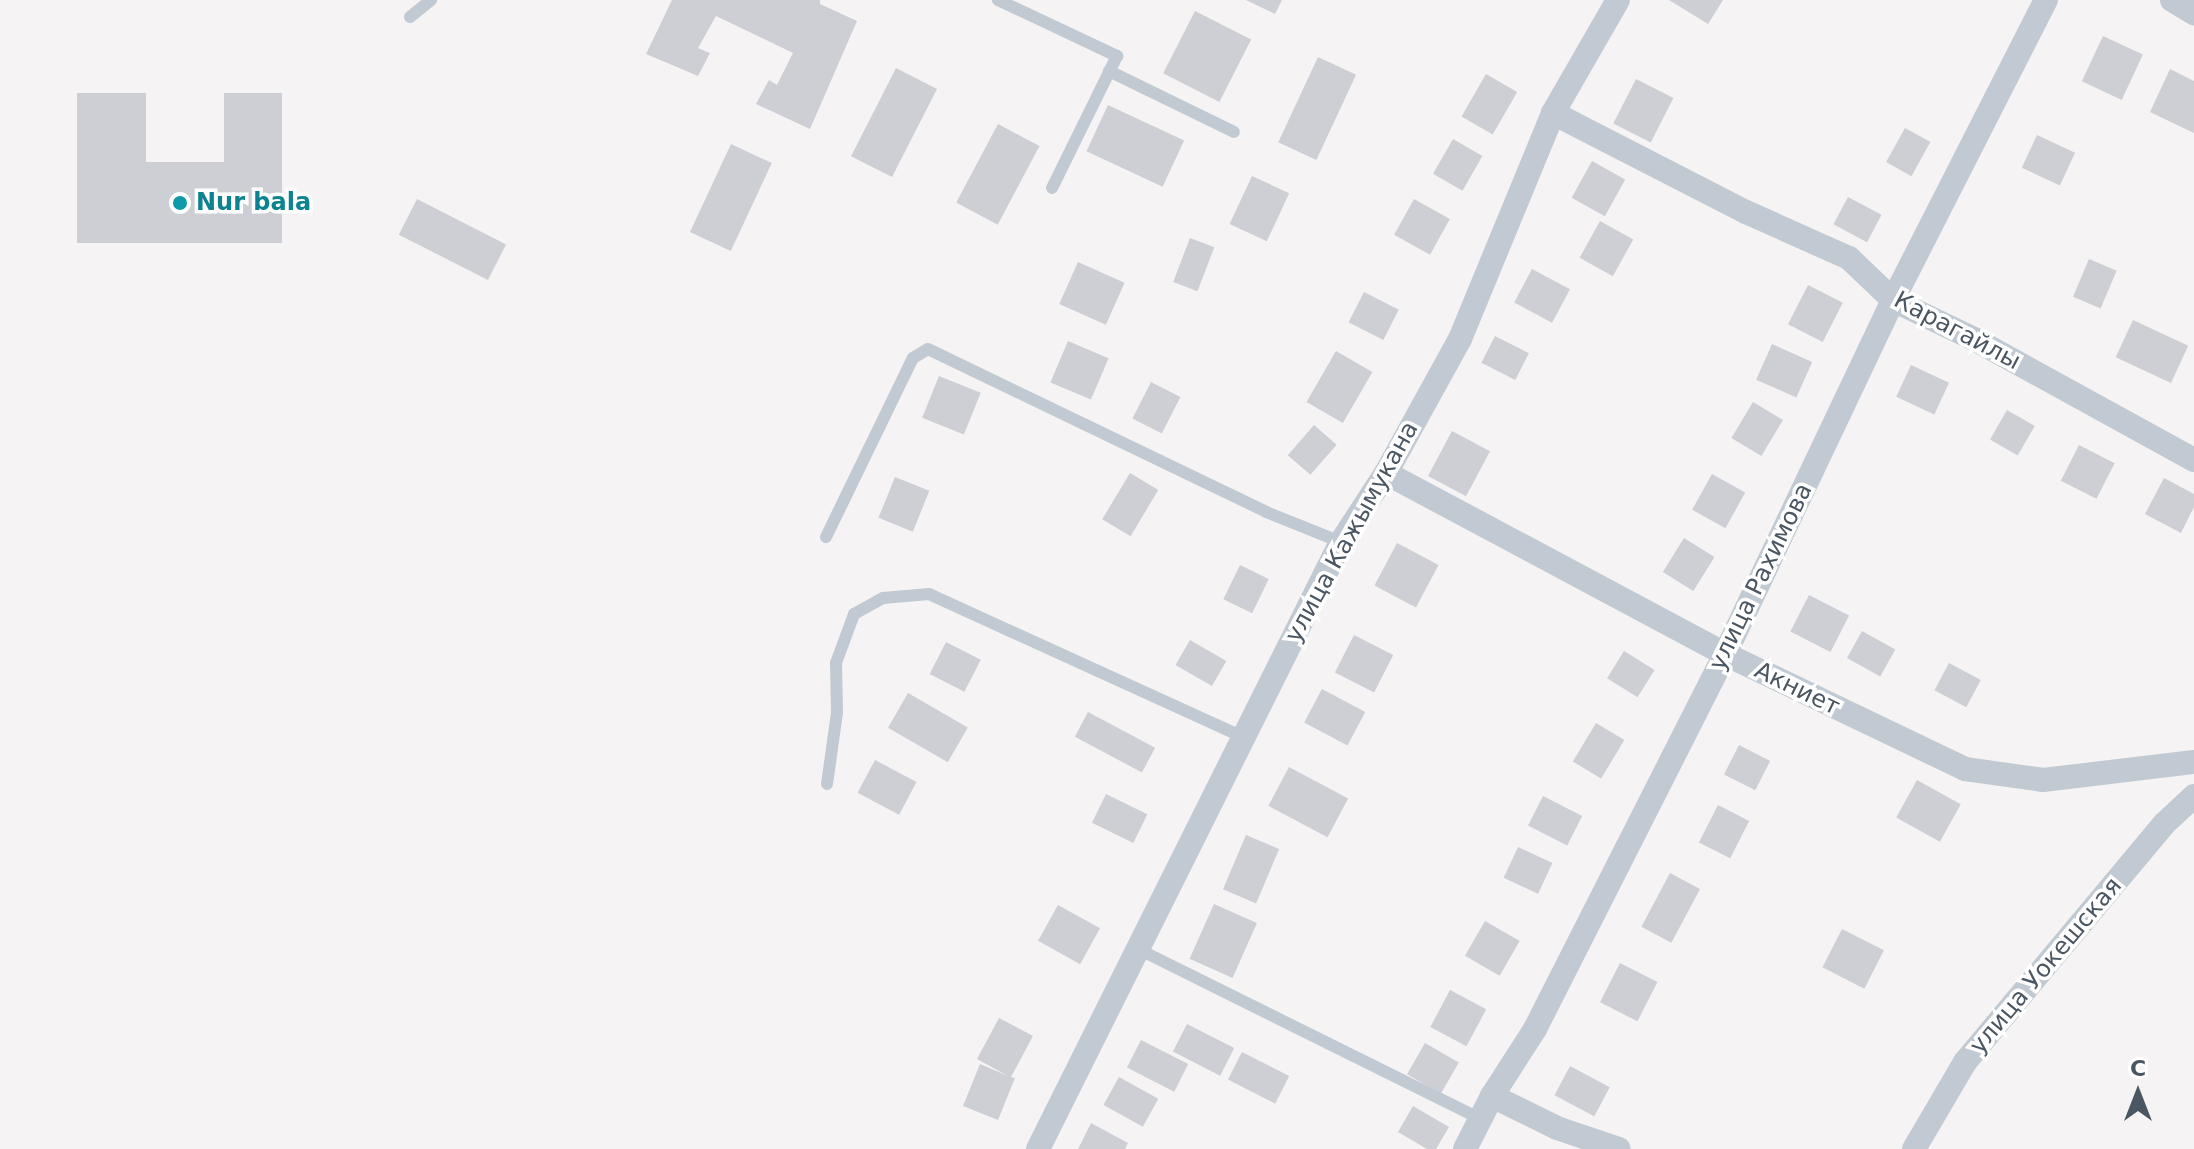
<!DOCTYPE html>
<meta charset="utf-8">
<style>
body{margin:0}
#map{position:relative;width:2194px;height:1149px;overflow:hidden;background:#f5f3f3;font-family:"DejaVu Sans",sans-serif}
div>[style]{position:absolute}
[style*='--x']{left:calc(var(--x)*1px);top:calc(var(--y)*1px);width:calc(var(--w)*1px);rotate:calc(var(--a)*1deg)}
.building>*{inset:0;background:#cdcfd5;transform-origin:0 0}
.service>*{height:12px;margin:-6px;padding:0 6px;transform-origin:6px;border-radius:6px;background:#c1cad2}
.minor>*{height:24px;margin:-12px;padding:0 12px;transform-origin:12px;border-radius:12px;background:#c1cad2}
.dots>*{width:22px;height:22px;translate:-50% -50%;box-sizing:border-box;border:4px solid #fff;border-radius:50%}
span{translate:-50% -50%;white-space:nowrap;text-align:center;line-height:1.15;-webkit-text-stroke:7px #fff;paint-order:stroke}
.culture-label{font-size:24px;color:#0d838f;font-weight:700}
.left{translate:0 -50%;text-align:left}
.street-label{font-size:24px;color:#4a5661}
.north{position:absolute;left:2098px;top:1053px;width:80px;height:80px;-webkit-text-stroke:6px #fff;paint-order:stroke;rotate:0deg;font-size:22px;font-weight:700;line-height:32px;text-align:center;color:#4a5661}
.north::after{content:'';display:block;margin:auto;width:28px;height:36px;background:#4a5661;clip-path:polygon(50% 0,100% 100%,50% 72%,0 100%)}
</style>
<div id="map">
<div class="building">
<div style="clip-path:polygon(672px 0,820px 0,820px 4px,857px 21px,810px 129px,756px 104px,769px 80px,777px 85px,793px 53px,716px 16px,698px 48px,710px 53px,698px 76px,646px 54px)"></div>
<div style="clip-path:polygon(1246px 0,1282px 0,1275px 14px)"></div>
<div style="clip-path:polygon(1669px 0,1723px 0,1708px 24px)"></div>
<div style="left:1195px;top:11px;width:63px;height:70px;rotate:27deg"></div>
<div style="left:2103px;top:36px;width:44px;height:50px;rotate:25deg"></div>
<div style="left:1318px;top:57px;width:42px;height:94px;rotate:25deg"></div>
<div style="left:896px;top:68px;width:46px;height:99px;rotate:27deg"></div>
<div style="clip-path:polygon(2170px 69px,2194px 81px,2194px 133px,2150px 112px)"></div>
<div style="left:1486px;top:74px;width:36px;height:49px;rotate:30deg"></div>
<div style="left:1636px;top:79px;width:42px;height:50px;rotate:27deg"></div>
<div style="clip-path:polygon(77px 93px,146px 93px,146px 162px,224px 162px,224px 93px,282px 93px,282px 243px,77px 243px)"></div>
<div style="left:1108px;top:105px;width:84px;height:51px;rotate:25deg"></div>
<div style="left:998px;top:124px;width:47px;height:89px;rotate:28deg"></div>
<div style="left:1905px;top:128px;width:29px;height:39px;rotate:29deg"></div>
<div style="left:2037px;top:135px;width:42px;height:36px;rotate:25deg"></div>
<div style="left:1453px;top:139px;width:34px;height:40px;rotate:30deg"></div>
<div style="left:731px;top:144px;width:45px;height:97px;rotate:25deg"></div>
<div style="left:1592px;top:161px;width:38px;height:42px;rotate:29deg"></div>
<div style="left:1252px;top:176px;width:41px;height:53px;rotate:25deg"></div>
<div style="left:1848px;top:197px;width:38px;height:31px;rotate:28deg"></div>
<div style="left:417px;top:199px;width:100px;height:40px;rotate:27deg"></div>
<div style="left:1414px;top:199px;width:41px;height:41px;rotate:29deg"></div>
<div style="left:1600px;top:221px;width:38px;height:42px;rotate:29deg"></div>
<div style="left:1190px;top:238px;width:26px;height:47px;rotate:21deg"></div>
<div style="left:2089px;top:259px;width:30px;height:41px;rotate:23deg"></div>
<div style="left:1078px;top:262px;width:51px;height:46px;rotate:24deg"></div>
<div style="left:1532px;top:269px;width:43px;height:38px;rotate:28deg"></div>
<div style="left:1808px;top:285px;width:39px;height:44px;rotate:27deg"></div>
<div style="left:1364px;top:292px;width:39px;height:34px;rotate:27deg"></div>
<div style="left:2133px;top:320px;width:61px;height:41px;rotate:25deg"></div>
<div style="left:1495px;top:336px;width:38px;height:30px;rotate:27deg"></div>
<div style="left:1068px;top:341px;width:44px;height:45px;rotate:23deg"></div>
<div style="left:1772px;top:344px;width:44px;height:39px;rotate:24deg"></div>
<div style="left:1336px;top:351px;width:42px;height:59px;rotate:30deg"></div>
<div style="left:1911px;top:365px;width:42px;height:35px;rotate:25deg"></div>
<div style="left:939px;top:376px;width:45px;height:45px;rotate:22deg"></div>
<div style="left:1151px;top:382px;width:33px;height:41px;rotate:27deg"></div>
<div style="left:1753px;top:402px;width:35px;height:42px;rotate:31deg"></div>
<div style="left:2007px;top:410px;width:32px;height:34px;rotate:30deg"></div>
<div style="left:1314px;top:425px;width:30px;height:40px;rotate:41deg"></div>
<div style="left:1452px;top:431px;width:43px;height:51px;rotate:28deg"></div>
<div style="left:2079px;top:445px;width:40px;height:40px;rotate:27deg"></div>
<div style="left:1130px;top:473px;width:33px;height:54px;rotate:31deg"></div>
<div style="left:1712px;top:474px;width:38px;height:41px;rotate:29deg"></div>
<div style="left:895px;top:477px;width:37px;height:44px;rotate:22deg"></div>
<div style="clip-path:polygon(2164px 478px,2194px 494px,2194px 507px,2181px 533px,2145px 514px)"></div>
<div style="left:1684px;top:538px;width:36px;height:40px;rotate:32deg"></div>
<div style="left:1397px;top:543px;width:47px;height:48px;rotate:28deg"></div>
<div style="left:1240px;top:565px;width:32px;height:38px;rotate:26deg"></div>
<div style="left:1809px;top:595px;width:45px;height:41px;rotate:27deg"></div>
<div style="left:1862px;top:631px;width:38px;height:31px;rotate:29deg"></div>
<div style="left:1354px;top:635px;width:44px;height:42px;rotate:27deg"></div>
<div style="left:1190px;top:640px;width:42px;height:29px;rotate:30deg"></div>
<div style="left:946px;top:642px;width:39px;height:36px;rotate:27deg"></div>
<div style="left:1624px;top:651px;width:36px;height:32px;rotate:32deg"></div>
<div style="left:1949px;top:663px;width:36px;height:31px;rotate:28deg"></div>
<div style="left:1322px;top:689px;width:49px;height:38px;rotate:28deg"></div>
<div style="left:908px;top:693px;width:69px;height:40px;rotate:30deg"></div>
<div style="left:1088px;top:712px;width:76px;height:28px;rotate:28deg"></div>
<div style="left:1596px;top:723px;width:33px;height:45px;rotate:31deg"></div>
<div style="left:1739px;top:745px;width:35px;height:33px;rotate:27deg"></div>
<div style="left:875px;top:760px;width:47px;height:37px;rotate:28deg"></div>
<div style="left:1289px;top:767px;width:67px;height:44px;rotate:28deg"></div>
<div style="left:1917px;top:780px;width:50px;height:43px;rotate:29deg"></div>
<div style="left:1106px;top:794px;width:46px;height:32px;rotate:26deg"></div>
<div style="left:1543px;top:796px;width:44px;height:33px;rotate:27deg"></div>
<div style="left:1718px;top:805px;width:35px;height:42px;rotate:27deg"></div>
<div style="left:1246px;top:835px;width:36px;height:59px;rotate:23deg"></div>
<div style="left:1518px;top:847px;width:38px;height:34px;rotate:25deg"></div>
<div style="left:1670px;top:873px;width:34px;height:61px;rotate:28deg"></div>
<div style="left:1214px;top:904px;width:47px;height:60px;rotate:24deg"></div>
<div style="left:1058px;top:905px;width:48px;height:41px;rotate:29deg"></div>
<div style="left:1485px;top:921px;width:40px;height:40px;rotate:30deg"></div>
<div style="left:1842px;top:929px;width:47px;height:43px;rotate:27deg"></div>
<div style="left:1620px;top:963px;width:42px;height:44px;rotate:27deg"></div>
<div style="left:1450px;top:990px;width:41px;height:42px;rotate:28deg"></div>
<div style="clip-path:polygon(999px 1018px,1033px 1036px,1011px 1077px,1015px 1078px,998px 1120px,963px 1106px,980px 1064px,1008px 1076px,977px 1059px)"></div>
<div style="left:1187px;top:1024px;width:53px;height:31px;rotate:27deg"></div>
<div style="left:1141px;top:1040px;width:53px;height:31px;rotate:27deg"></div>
<div style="left:1425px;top:1043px;width:39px;height:36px;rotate:30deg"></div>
<div style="left:1242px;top:1052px;width:53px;height:31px;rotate:27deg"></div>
<div style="left:1570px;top:1066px;width:45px;height:33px;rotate:28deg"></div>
<div style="left:1119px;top:1077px;width:45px;height:32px;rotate:29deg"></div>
<div style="clip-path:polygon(1413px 1106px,1449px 1127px,1436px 1149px,1427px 1149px,1398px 1132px)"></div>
<div style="clip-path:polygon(1091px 1123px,1128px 1143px,1125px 1149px,1078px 1149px)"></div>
</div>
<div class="service">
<div style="--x:998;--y:0;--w:132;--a:25.2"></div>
<div style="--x:1117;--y:56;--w:147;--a:116.2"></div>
<div style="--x:410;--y:17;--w:27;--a:-39"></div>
<div style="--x:1109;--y:71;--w:139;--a:26"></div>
<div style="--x:826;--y:537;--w:199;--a:-64.1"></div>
<div style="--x:913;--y:358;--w:17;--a:-31"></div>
<div style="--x:928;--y:349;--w:375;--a:25.7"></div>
<div style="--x:1266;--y:512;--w:81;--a:21.8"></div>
<div style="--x:827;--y:784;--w:72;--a:-82"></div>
<div style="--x:837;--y:713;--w:50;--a:-91.1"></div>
<div style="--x:836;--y:663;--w:52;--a:-69.8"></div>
<div style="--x:854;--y:614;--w:33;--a:-29"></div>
<div style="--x:883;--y:598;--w:46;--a:-5"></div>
<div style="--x:929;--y:594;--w:345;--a:24.5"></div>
<div style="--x:1136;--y:948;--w:384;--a:26.4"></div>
</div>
<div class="minor">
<div style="--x:2172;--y:0;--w:26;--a:31"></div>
<div style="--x:1553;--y:113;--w:217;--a:27.2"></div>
<div style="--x:1746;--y:212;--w:113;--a:24.1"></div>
<div style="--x:1849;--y:258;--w:61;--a:43.7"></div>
<div style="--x:1893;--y:300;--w:90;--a:25.7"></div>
<div style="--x:1974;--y:339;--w:251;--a:28.8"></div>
<div style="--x:1386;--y:473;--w:384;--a:28.1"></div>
<div style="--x:1725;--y:654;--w:266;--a:25.6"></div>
<div style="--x:1965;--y:769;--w:79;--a:8"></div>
<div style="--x:2043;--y:780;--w:152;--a:-6.8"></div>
<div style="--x:1492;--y:1096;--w:72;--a:26.2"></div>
<div style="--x:1557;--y:1128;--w:65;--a:18.7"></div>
<div style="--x:1038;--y:1149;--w:678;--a:-63.47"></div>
<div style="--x:1341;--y:542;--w:82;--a:-56.9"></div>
<div style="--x:1386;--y:473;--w:153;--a:-61.1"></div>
<div style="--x:1460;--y:339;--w:244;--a:-67.6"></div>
<div style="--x:1553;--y:113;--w:130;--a:-60.1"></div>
<div style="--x:1465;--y:1149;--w:59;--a:-63"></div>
<div style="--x:1492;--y:1096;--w:80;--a:-57.3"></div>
<div style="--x:1535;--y:1029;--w:420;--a:-63.1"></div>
<div style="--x:1725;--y:654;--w:392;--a:-64.6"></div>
<div style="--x:1893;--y:300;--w:337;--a:-63"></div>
<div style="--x:1914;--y:1149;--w:101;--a:-59.6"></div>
<div style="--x:1965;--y:1062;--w:310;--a:-50.1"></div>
<div style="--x:2164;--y:824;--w:41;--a:-43"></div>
</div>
<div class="dots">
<div style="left:180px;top:203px;background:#0f9aa8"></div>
</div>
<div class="culture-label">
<span class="left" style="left:196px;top:203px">Nur bala</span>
</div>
<div class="street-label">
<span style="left:1957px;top:331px;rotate:28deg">Карагайлы</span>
<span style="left:1352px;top:532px;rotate:-61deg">улица Кажымукана</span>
<span style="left:1761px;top:577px;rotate:-64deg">улица Рахимова</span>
<span style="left:1797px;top:689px;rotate:26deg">Акниет</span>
<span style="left:2046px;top:966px;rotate:-50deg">улица Уокешская</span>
</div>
<div class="north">С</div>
</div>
